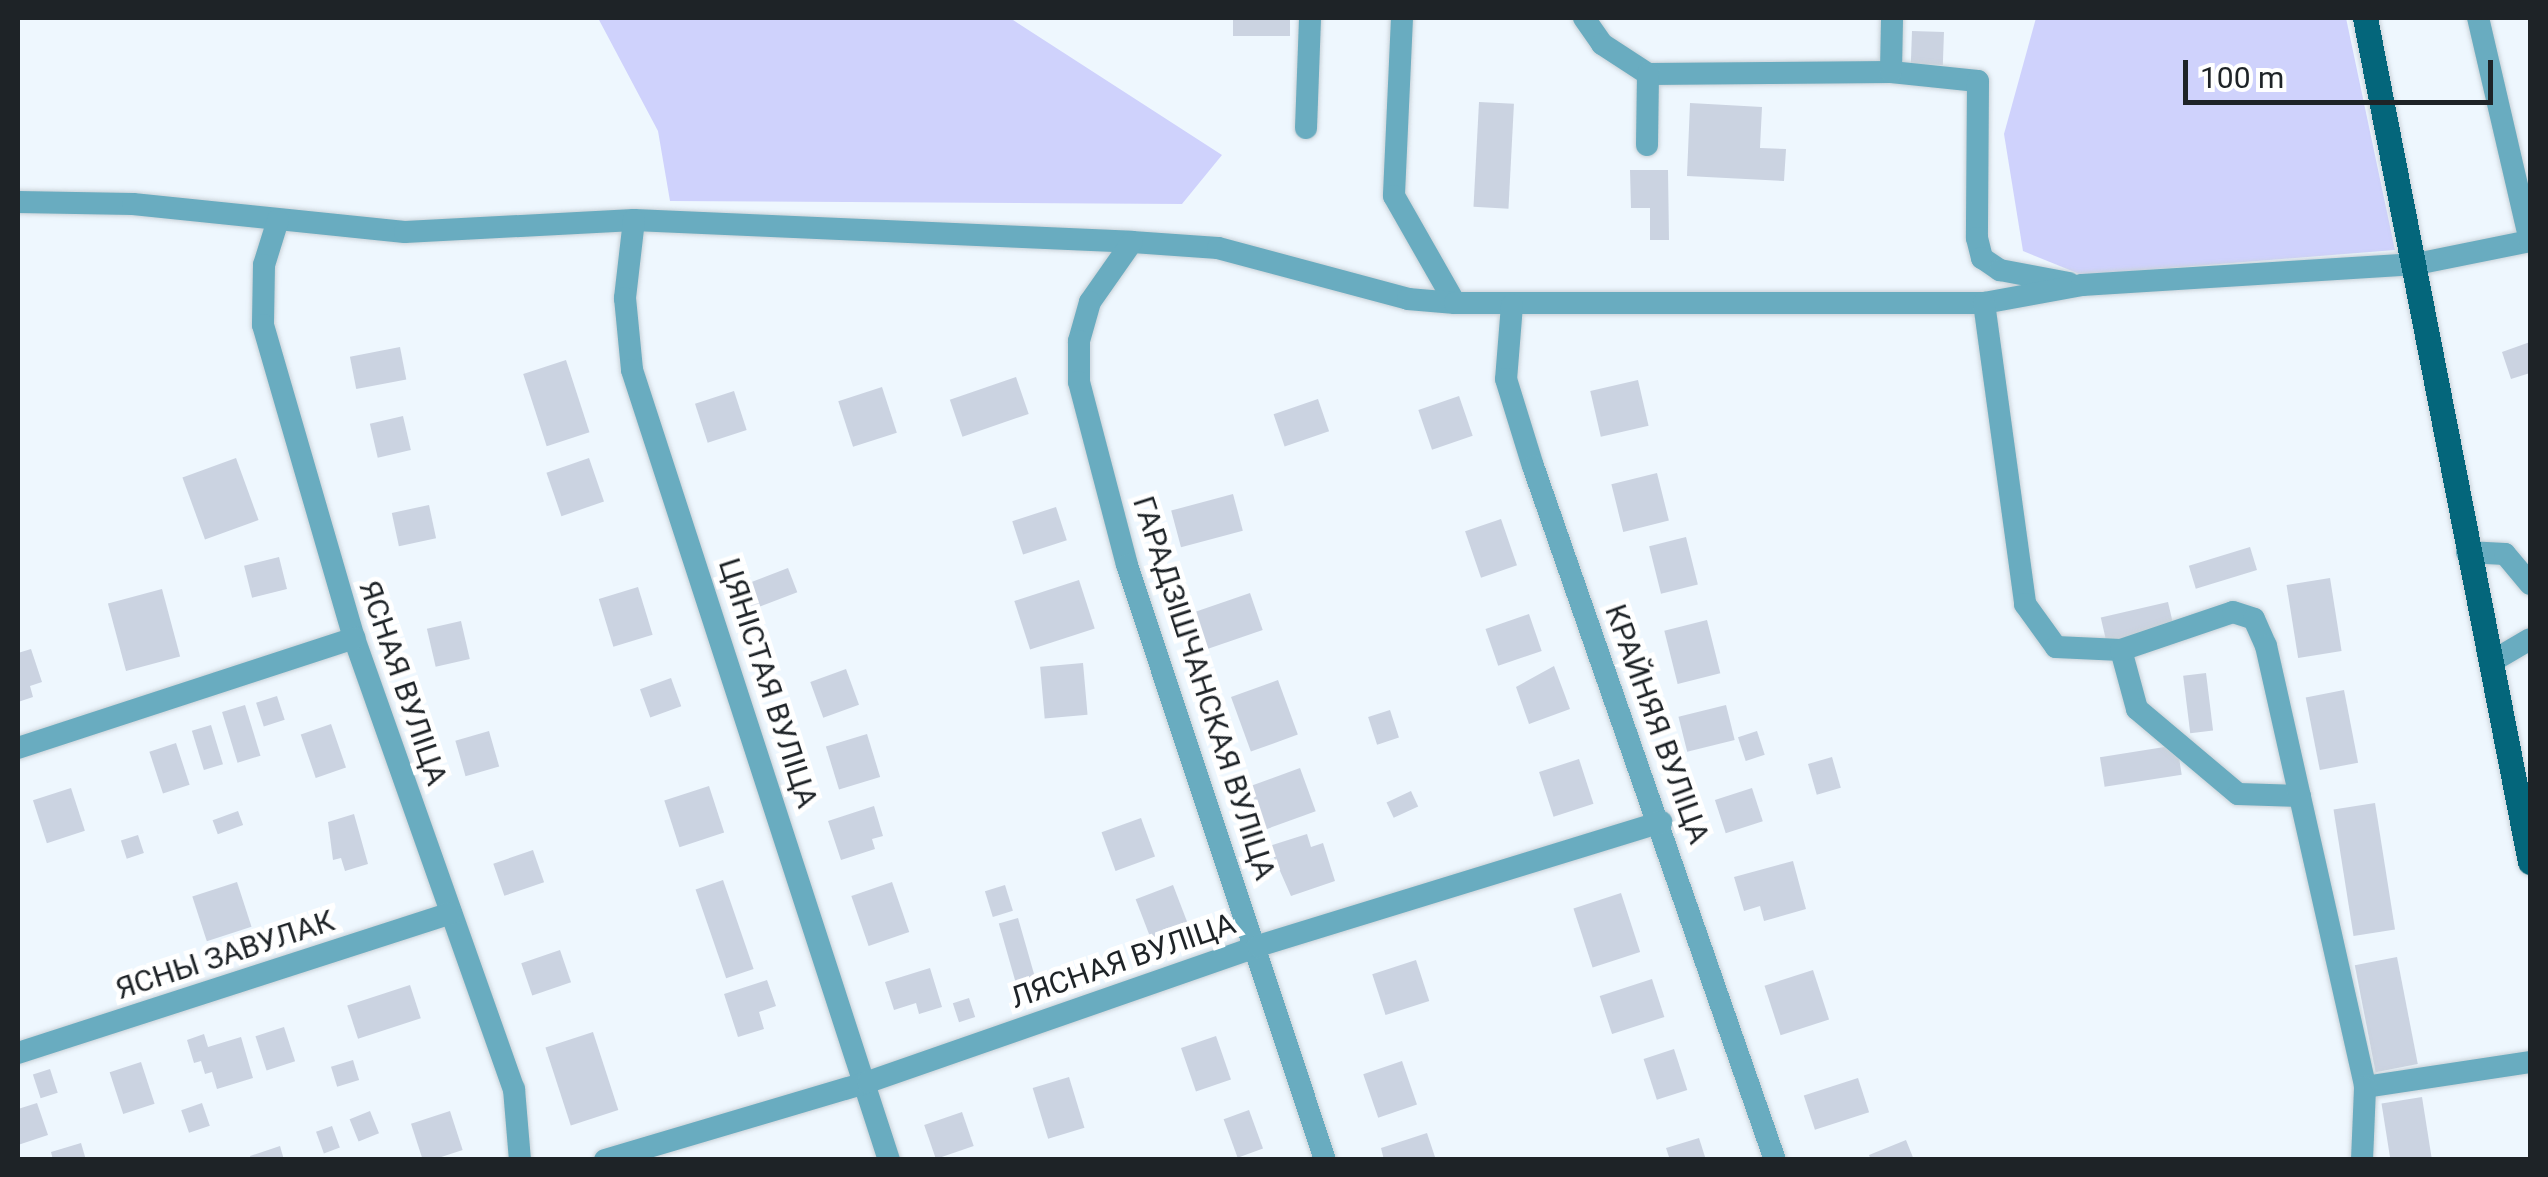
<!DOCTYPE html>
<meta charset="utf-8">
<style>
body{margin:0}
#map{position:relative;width:2548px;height:1177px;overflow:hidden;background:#eef7fe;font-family:Roboto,sans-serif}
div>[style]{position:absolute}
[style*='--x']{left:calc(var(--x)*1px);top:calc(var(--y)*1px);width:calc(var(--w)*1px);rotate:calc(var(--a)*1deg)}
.green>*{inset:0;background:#cfd2fc}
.building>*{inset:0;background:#cbd3e1;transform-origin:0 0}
.roads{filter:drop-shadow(0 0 2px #c9d1d7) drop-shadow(0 0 2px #c9d1d7)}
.minor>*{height:22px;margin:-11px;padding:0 11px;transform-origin:11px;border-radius:11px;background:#69acc0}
.major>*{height:25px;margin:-12.5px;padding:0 12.5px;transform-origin:12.5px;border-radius:12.5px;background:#04667b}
span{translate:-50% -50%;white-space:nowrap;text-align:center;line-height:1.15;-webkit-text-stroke:10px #fff;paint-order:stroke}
.street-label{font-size:30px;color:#1e2327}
.frame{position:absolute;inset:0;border:20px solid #1e2327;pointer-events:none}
.scale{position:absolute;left:2183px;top:60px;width:310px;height:45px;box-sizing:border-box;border:5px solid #1e2327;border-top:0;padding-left:12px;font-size:30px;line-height:35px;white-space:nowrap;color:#1e2327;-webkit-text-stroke:8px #fff;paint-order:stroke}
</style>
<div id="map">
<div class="green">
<div style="clip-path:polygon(598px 18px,1010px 18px,1222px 155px,1182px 204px,670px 201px,658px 131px)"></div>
<div style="clip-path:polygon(2036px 18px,2346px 18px,2395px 250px,2082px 275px,2023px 251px,2004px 134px)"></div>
</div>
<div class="building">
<div style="left:1233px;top:18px;width:57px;height:18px"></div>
<div style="left:1912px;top:31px;width:32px;height:33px;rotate:2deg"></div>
<div style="left:1479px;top:102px;width:35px;height:105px;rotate:3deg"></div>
<div style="clip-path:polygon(1690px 103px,1762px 107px,1760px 148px,1786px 149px,1784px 181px,1687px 176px)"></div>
<div style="clip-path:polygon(1630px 170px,1668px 170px,1669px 240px,1650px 240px,1650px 208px,1631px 208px)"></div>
<div style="clip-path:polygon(2530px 342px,2530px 373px,2511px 379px,2502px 352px)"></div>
<div style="left:400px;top:347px;width:33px;height:51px;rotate:79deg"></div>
<div style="left:566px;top:360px;width:76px;height:45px;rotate:72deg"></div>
<div style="left:1016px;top:377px;width:39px;height:70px;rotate:71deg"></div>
<div style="left:1638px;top:380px;width:47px;height:49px;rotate:77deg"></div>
<div style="left:882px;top:387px;width:48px;height:46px;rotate:72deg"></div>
<div style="left:734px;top:391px;width:41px;height:41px;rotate:72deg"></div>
<div style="left:1459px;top:396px;width:42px;height:43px;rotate:71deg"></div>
<div style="left:1318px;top:399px;width:34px;height:47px;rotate:71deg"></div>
<div style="left:403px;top:416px;width:35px;height:34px;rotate:77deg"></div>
<div style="left:236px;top:458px;width:66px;height:57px;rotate:70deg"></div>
<div style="left:589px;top:458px;width:46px;height:45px;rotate:71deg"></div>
<div style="left:1657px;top:473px;width:49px;height:47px;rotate:76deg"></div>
<div style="left:1233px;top:494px;width:38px;height:64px;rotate:75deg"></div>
<div style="left:429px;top:505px;width:34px;height:38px;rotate:78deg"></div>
<div style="left:1056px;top:507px;width:35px;height:46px;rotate:72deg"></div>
<div style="left:1501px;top:519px;width:49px;height:38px;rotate:71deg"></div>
<div style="left:1686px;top:537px;width:49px;height:38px;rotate:76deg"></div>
<div style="left:2250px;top:547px;width:24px;height:64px;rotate:73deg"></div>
<div style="left:279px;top:557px;width:33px;height:36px;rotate:76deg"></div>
<div style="left:788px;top:568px;width:26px;height:51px;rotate:69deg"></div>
<div style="left:2330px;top:578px;width:74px;height:44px;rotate:81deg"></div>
<div style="left:1079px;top:580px;width:51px;height:68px;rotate:72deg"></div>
<div style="left:638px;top:587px;width:50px;height:41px;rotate:73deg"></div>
<div style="left:162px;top:589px;width:70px;height:56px;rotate:75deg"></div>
<div style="left:1250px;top:593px;width:39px;height:60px;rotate:71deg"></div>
<div style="left:2168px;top:602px;width:26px;height:69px;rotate:77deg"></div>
<div style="left:1529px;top:614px;width:39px;height:46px;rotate:71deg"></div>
<div style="left:1707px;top:620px;width:55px;height:44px;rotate:76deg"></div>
<div style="left:461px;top:621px;width:39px;height:35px;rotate:77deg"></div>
<div style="clip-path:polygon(31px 649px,42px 682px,30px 686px,33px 697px,18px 702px,18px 653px)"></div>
<div style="left:1083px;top:663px;width:52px;height:43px;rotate:85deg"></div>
<div style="clip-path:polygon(1554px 666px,1570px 709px,1529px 724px,1516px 687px)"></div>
<div style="left:846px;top:669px;width:38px;height:38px;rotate:70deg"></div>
<div style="left:2206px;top:673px;width:58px;height:23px;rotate:83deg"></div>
<div style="left:671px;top:678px;width:30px;height:33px;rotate:70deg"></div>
<div style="left:1278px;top:680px;width:58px;height:50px;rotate:70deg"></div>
<div style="left:2344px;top:690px;width:74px;height:39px;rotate:79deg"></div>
<div style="left:277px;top:696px;width:25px;height:22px;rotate:72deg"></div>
<div style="left:245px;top:705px;width:53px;height:24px;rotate:73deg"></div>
<div style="left:1726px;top:705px;width:36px;height:49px;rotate:76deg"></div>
<div style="left:1390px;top:710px;width:29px;height:23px;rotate:72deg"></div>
<div style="left:331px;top:724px;width:46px;height:32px;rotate:71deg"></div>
<div style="left:211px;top:725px;width:41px;height:20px;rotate:73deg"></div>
<div style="left:489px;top:731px;width:37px;height:35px;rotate:74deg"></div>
<div style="left:1757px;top:731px;width:25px;height:20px;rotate:72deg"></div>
<div style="left:867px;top:734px;width:45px;height:43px;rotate:73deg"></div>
<div style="left:176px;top:743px;width:44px;height:28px;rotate:72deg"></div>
<div style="left:2177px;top:745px;width:30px;height:78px;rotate:81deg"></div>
<div style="left:1832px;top:757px;width:32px;height:25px;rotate:74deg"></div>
<div style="left:1579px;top:759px;width:47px;height:42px;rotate:72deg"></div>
<div style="left:1300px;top:768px;width:46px;height:54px;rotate:70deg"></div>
<div style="left:709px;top:786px;width:49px;height:47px;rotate:72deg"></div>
<div style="left:71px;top:788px;width:45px;height:40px;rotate:72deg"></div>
<div style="left:1752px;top:788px;width:35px;height:39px;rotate:72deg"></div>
<div style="left:1411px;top:791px;width:17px;height:27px;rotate:65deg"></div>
<div style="left:2375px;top:803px;width:128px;height:42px;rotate:81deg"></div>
<div style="clip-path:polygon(874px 806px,883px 836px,872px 839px,875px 849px,841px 860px,828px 821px)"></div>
<div style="left:238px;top:811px;width:15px;height:27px;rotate:70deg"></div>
<div style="clip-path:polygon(354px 814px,368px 864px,345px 871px,341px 858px,333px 860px,328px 822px)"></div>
<div style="left:1141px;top:818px;width:41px;height:42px;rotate:70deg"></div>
<div style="clip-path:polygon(1307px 834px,1311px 847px,1323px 843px,1335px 881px,1291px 896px,1269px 846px)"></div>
<div style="left:138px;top:835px;width:19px;height:18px;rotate:72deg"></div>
<div style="left:533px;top:850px;width:34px;height:42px;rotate:71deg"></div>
<div style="clip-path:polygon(1793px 861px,1806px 909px,1764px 921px,1760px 906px,1744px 911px,1734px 877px)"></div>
<div style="left:723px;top:880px;width:94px;height:29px;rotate:71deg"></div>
<div style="left:237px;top:882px;width:47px;height:47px;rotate:72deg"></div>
<div style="left:892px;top:882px;width:53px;height:43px;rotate:71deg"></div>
<div style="left:1005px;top:885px;width:27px;height:21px;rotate:73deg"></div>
<div style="left:1173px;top:885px;width:57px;height:40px;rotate:69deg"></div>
<div style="left:1621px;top:893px;width:62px;height:50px;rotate:72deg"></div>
<div style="left:1018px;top:918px;width:72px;height:20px;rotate:74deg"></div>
<div style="left:560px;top:950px;width:34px;height:41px;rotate:71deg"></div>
<div style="left:2397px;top:957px;width:109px;height:43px;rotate:79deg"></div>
<div style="left:1416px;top:960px;width:43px;height:46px;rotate:72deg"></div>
<div style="clip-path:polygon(930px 968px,942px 1007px,919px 1014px,916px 1003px,894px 1010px,885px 982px)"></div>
<div style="left:1813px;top:970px;width:52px;height:51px;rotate:72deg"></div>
<div style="left:1652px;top:979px;width:40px;height:55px;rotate:72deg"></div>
<div style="clip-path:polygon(767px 980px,776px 1006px,759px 1012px,764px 1029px,738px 1037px,724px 994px)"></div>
<div style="left:410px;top:985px;width:35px;height:66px;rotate:72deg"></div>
<div style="left:969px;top:998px;width:20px;height:17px;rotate:72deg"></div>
<div style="left:284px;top:1027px;width:36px;height:30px;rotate:72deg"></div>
<div style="left:593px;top:1032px;width:82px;height:50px;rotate:72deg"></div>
<div style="clip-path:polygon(204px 1034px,208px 1047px,241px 1037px,253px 1078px,217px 1089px,212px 1072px,205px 1074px,201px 1061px,194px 1063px,187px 1040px)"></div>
<div style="left:1216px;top:1036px;width:46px;height:37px;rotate:71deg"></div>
<div style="left:1674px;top:1049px;width:43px;height:32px;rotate:72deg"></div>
<div style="left:353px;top:1060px;width:21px;height:23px;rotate:73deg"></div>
<div style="left:1402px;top:1061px;width:46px;height:41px;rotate:71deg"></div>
<div style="left:141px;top:1062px;width:44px;height:33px;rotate:72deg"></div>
<div style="left:50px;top:1069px;width:25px;height:18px;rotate:72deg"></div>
<div style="left:1069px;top:1077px;width:53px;height:38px;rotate:73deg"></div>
<div style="left:1858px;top:1078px;width:36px;height:57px;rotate:72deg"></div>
<div style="left:2422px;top:1097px;width:64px;height:41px;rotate:81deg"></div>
<div style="clip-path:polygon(37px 1103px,48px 1135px,18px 1145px,18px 1109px)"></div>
<div style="left:202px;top:1103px;width:24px;height:22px;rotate:71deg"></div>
<div style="left:1249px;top:1110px;width:41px;height:27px;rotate:70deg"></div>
<div style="left:370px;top:1111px;width:24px;height:22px;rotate:68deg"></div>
<div style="left:450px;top:1111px;width:41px;height:41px;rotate:72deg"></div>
<div style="left:962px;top:1112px;width:36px;height:40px;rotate:71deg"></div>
<div style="left:332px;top:1126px;width:23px;height:17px;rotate:70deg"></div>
<div style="clip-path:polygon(1427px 1133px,1436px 1160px,1384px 1160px,1381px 1148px)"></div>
<div style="clip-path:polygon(1699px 1138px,1706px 1160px,1670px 1160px,1666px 1148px)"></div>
<div style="clip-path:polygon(1906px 1140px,1914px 1160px,1871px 1160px,1869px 1155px)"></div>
<div style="clip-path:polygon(81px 1143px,86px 1160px,53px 1160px,51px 1152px)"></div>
<div style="clip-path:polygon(280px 1146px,284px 1160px,251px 1160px,250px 1156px)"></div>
</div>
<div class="roads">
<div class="minor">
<div style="--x:1402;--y:18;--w:178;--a:92.6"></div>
<div style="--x:1394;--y:196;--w:123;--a:60.3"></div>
<div style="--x:1584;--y:18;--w:32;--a:55"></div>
<div style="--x:1602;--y:44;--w:55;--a:33.1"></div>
<div style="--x:1648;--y:74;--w:243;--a:-0.5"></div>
<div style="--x:1891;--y:72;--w:87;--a:5.9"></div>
<div style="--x:1978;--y:81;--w:157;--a:90.4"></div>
<div style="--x:1977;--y:238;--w:21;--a:76"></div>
<div style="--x:1982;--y:258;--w:22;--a:34"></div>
<div style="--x:2000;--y:270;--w:70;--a:10.7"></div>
<div style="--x:1891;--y:72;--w:54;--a:-88.9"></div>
<div style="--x:1306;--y:128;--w:110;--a:-87.9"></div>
<div style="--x:1647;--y:145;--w:71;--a:-89.2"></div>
<div style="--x:18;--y:202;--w:115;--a:1"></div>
<div style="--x:133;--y:204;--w:273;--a:5.9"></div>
<div style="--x:405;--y:232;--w:229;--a:-3"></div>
<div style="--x:634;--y:220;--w:498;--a:2.5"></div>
<div style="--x:1132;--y:242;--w:86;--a:4"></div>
<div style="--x:1218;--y:248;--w:197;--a:15"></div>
<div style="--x:1408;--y:299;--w:47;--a:4.9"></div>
<div style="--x:1455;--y:303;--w:529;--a:0"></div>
<div style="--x:1984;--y:303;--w:100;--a:-10.4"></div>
<div style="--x:2082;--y:285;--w:335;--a:-3.6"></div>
<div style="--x:2416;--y:264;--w:116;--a:-11.4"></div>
<div style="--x:2530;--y:241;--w:229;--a:-103.1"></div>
<div style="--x:278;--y:220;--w:47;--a:107.3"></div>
<div style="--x:264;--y:265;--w:60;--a:91"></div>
<div style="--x:263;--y:325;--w:326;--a:73.8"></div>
<div style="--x:354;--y:638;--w:479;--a:70.5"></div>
<div style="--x:514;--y:1089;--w:71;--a:85.2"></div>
<div style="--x:634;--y:220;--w:79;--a:96.6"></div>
<div style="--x:625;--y:298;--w:72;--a:84.4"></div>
<div style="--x:632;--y:370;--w:831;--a:71.98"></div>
<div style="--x:1132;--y:242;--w:73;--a:125"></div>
<div style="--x:1090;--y:302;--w:41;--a:105.8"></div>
<div style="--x:1079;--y:341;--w:41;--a:90"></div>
<div style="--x:1079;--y:382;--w:189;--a:75.3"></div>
<div style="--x:1127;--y:565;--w:627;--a:71.59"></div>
<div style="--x:1984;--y:303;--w:304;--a:82.2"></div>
<div style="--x:2025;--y:604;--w:53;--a:54.2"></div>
<div style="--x:2056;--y:647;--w:65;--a:2.6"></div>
<div style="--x:2121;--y:650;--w:61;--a:74.8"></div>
<div style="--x:2137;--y:709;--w:132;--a:40.1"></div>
<div style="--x:2238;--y:794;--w:62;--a:1.8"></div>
<div style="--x:1512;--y:305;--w:74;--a:94.6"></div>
<div style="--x:1506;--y:379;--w:91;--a:72.8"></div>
<div style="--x:1533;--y:466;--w:735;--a:70.78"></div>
<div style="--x:2467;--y:552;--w:38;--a:3"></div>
<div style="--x:2505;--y:554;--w:39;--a:50"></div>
<div style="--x:2121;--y:650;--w:118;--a:-18.7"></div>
<div style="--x:2233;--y:612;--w:22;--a:18"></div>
<div style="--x:2254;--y:619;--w:30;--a:66"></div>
<div style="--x:2266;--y:646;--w:452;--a:77.3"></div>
<div style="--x:2365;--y:1087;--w:167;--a:-8.6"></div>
<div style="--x:2491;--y:662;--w:45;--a:-30.5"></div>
<div style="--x:18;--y:748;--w:354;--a:-18.1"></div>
<div style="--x:18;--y:1053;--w:455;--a:-17.9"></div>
<div style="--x:605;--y:1160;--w:274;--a:-16.5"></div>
<div style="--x:868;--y:1082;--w:413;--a:-19.2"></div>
<div style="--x:1258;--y:946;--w:422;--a:-17.1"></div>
<div style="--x:2362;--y:1160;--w:73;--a:-87.6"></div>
</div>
<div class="major">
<div style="--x:2365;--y:18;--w:860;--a:78.94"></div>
</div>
</div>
<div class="street-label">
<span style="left:403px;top:683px;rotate:71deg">ЯСНАЯ ВУЛІЦА</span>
<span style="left:768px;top:683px;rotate:72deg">ЦЯНІСТАЯ ВУЛІЦА</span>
<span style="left:1204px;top:688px;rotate:72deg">ГАРАДЗІШЧАНСКАЯ ВУЛІЦА</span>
<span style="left:1657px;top:724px;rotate:70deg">КРАЙНЯЯ ВУЛІЦА</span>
<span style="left:225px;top:955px;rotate:-18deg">ЯСНЫ ЗАВУЛАК</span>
<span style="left:1123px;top:961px;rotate:-19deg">ЛЯСНАЯ ВУЛІЦА</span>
</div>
<div class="frame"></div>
<div class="scale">100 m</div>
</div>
